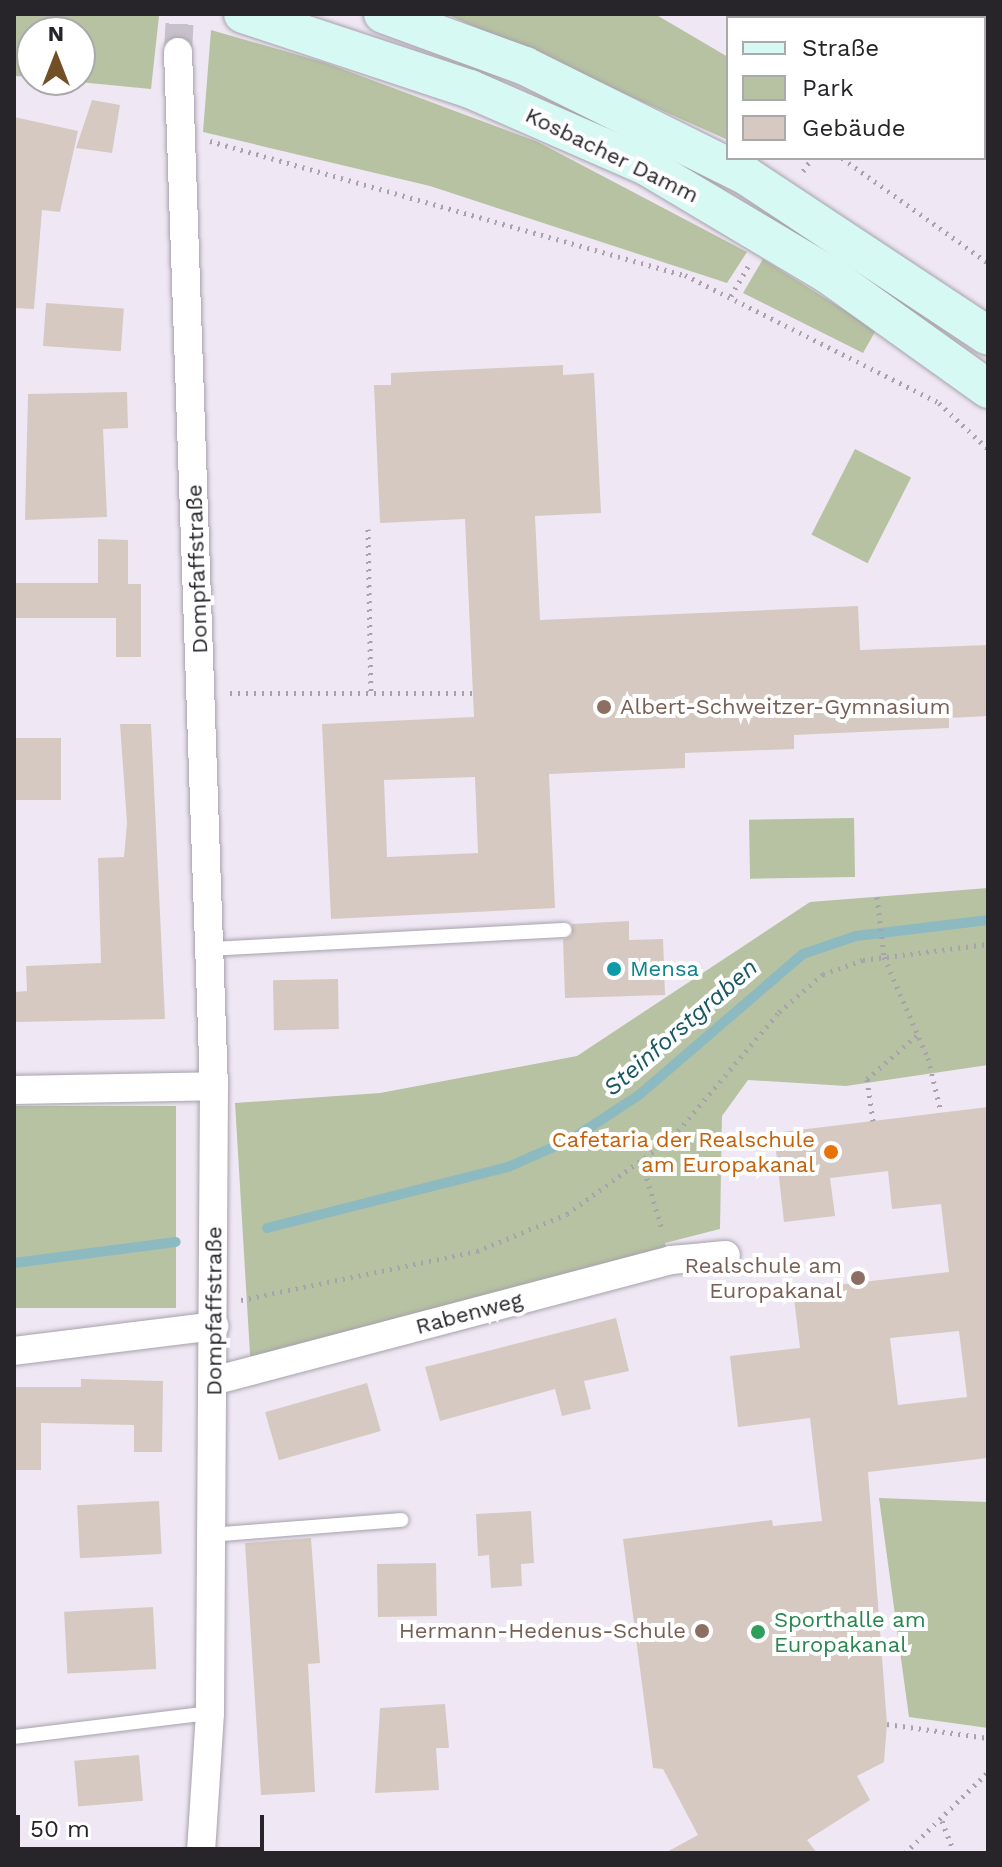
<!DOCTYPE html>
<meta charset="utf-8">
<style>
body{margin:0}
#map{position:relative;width:1002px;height:1867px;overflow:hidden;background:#efe8f4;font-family:"Work Sans",sans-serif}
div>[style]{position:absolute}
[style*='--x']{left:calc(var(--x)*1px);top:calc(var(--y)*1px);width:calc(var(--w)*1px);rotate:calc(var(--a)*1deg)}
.green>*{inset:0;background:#b7c2a2;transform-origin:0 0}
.stream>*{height:10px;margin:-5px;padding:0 5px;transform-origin:5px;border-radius:5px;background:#8cbac0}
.building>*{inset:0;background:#d6c9c1;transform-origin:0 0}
.street-tunnel>*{height:28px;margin-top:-14px;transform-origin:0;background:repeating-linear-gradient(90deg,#c7c1cc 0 28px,transparent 0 42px)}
.path>*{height:5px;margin-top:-2.5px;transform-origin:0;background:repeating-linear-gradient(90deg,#a8a2ac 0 2px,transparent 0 8px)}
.roads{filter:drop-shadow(0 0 2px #a7a1ac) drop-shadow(0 0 2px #a7a1ac)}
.lane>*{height:14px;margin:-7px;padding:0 7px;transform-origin:7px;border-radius:7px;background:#fff}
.street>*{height:28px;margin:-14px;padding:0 14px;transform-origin:14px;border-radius:14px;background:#fff}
.secondary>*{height:38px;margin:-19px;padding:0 19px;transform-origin:19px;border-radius:19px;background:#d6f9f3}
.dots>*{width:22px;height:22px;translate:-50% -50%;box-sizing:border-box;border:4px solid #fff;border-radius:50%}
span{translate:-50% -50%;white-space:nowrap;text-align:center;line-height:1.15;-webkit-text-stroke:8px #fff;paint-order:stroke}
.street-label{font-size:22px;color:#28252a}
.education-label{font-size:22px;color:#785e54}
.left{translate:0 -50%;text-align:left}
.right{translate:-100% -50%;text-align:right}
.culture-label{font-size:22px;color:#0d838f}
.food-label{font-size:22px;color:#c56008}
.leisure-label{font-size:22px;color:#27864d}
.water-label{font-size:24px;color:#185860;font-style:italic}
.frame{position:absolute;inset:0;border:16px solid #28252a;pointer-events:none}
.legend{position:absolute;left:726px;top:16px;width:260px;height:144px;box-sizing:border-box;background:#fff;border:2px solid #a9a8aa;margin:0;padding:10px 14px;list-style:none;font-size:24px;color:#28252a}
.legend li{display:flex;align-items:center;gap:16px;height:40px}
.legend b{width:40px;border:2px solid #a9a8aa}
.north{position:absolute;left:16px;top:16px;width:80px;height:80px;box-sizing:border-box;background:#fff;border:2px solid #a9a8aa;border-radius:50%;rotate:0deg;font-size:22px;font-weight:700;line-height:32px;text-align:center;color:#28252a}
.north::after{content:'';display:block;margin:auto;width:28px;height:36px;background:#724f27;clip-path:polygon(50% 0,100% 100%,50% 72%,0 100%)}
.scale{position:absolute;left:16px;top:1815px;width:248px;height:36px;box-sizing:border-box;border:4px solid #28252a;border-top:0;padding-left:10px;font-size:24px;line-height:28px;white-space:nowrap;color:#28252a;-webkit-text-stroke:6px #fff;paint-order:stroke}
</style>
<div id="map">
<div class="green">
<div style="clip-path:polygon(14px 14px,159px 16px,151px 89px,58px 80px,80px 80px,80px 32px,32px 32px,32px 77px,14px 76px)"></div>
<div style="clip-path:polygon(446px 14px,655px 14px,728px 57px,728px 140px)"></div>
<div style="clip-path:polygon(211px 30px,326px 63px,538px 142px,747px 252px,727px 283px,430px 186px,203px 132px)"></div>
<div style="clip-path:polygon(763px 259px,876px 330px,863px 353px,743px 293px)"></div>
<div style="left:855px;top:449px;width:63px;height:96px;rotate:27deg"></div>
<div style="left:854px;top:818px;width:59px;height:105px;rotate:89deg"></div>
<div style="clip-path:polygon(988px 888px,988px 1065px,846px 1086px,748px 1080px,722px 1116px,720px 1229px,665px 1243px,671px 1260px,251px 1371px,235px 1103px,380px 1093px,577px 1056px,810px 902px)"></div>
<div style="left:14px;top:1106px;width:162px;height:202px"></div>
<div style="clip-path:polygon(879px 1498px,988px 1502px,988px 1728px,909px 1717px)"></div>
</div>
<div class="stream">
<div style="--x:267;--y:1228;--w:249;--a:-14.2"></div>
<div style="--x:508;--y:1167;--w:70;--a:-23.6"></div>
<div style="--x:572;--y:1139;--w:80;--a:-33.3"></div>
<div style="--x:639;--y:1095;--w:216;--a:-40.7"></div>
<div style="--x:803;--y:954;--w:56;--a:-18.8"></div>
<div style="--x:856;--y:936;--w:133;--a:-6.9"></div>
<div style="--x:14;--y:1263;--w:163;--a:-7.4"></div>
</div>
<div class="building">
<div style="clip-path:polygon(92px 100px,120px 105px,112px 153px,76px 148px)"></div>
<div style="clip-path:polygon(14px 117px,78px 131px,60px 212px,42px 210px,34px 309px,14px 308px)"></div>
<div style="left:46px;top:303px;width:78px;height:43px;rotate:4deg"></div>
<div style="clip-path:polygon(evenodd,563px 365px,563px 375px,594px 373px,601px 513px,535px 516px,540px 620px,858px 606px,860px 650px,988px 645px,988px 716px,949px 718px,949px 728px,794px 735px,794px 749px,685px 753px,685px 768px,549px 774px,555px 908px,331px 919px,322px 724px,474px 717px,465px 519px,380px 523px,374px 385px,391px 385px,391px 373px,563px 365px,475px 777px,478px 853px,387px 857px,384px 780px,475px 777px)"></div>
<div style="clip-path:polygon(127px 392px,128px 428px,103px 429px,107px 517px,25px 520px,28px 394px)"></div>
<div style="clip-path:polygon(98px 539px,128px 540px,128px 584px,141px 584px,141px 657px,116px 657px,116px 618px,14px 618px,14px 583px,98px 583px)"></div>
<div style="clip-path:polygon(120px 724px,151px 724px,165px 1019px,14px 1022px,14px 992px,27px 991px,26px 966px,101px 963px,98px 858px,124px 857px,127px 823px)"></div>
<div style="left:14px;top:738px;width:47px;height:62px"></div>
<div style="clip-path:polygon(629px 921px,629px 940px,663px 939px,665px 995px,565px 998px,563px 940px,572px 935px,572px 924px)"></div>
<div style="left:338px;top:979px;width:50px;height:65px;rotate:89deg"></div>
<div style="clip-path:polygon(evenodd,988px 1107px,988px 1458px,868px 1472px,887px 1724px,884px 1762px,857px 1776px,870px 1800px,807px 1840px,817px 1853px,665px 1853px,698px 1835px,663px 1769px,653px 1768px,623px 1539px,772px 1520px,773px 1526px,822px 1521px,810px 1418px,738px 1427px,730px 1356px,800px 1348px,793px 1290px,949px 1272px,941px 1204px,892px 1209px,888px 1171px,830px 1178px,835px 1216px,784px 1222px,774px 1133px,988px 1107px,959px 1331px,967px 1397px,898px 1405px,890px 1338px,959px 1331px)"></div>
<div style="clip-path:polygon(616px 1318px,629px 1371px,584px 1381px,591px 1409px,562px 1416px,555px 1389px,440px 1421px,425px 1367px)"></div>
<div style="clip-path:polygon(81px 1379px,163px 1381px,162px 1452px,134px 1452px,134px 1425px,41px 1423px,41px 1470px,14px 1470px,14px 1387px,81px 1387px)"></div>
<div style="left:367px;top:1383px;width:50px;height:106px;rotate:74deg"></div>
<div style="left:159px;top:1501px;width:53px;height:82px;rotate:87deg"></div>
<div style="clip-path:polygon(531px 1511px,534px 1563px,521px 1564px,522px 1586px,491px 1588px,489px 1555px,478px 1556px,476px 1514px)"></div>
<div style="clip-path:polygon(311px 1538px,320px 1663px,308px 1664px,315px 1792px,261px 1795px,245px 1543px)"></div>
<div style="left:436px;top:1563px;width:53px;height:59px;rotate:89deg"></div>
<div style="left:153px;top:1607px;width:62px;height:89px;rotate:87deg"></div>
<div style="clip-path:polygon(445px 1704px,449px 1748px,436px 1748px,439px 1790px,375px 1793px,380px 1708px)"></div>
<div style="left:139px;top:1755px;width:46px;height:65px;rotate:85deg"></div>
</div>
<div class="street-tunnel">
<div style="--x:178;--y:52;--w:38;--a:-87"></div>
</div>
<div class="path">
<div style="--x:926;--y:18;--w:6;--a:-45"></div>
<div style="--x:210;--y:141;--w:494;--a:15.8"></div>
<div style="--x:685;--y:275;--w:284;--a:26.7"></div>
<div style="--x:939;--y:403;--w:67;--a:43.2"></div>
<div style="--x:842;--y:158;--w:180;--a:35.7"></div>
<div style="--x:803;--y:171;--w:16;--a:-55"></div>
<div style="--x:731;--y:296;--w:36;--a:-60"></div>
<div style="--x:368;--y:529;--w:166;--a:89"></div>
<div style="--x:230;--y:693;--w:243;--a:0"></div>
<div style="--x:877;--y:897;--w:60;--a:83.3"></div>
<div style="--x:884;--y:957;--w:110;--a:66.5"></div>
<div style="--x:928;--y:1058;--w:56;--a:76.5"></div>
<div style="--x:873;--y:1121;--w:42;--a:-98.1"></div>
<div style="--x:867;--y:1079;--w:68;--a:-41.4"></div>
<div style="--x:642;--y:1163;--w:72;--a:73.1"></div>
<div style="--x:241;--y:1300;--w:241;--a:-11.7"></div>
<div style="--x:477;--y:1251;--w:97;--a:-22.3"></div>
<div style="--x:567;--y:1214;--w:131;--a:-36"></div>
<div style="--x:673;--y:1137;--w:164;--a:-49.7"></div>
<div style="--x:779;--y:1012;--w:58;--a:-40.8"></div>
<div style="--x:823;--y:974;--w:42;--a:-19.3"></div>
<div style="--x:863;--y:960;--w:126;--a:-7.3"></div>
<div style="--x:887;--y:1724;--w:102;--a:7.9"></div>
<div style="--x:942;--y:1821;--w:34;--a:69"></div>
<div style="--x:905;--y:1853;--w:116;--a:-44.3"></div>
</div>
<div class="roads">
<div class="lane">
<div style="--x:210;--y:949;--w:355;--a:-3.1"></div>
<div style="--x:210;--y:1535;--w:192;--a:-4.5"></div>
<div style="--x:14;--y:1737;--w:197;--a:-7"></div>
</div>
<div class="street">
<div style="--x:178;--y:52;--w:1035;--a:88.01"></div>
<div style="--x:214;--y:1086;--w:627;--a:90.37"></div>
<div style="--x:210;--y:1713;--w:140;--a:93.7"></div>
<div style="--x:14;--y:1090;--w:200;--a:-1.1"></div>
<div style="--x:14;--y:1351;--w:202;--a:-7.1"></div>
<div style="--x:213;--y:1381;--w:474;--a:-14.8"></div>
<div style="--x:671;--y:1260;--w:55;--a:-5.2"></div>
</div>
<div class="secondary">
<div style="--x:243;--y:14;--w:239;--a:18.3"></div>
<div style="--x:470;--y:89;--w:192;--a:23.6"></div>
<div style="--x:646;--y:166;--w:213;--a:30.8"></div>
<div style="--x:829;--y:275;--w:196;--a:35.6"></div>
<div style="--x:383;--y:14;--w:151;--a:20.1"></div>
<div style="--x:525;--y:66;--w:246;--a:26.4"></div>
<div style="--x:745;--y:175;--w:291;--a:33.5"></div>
</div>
</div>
<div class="dots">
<div style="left:604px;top:707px;background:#8d6e63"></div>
<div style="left:614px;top:969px;background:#0f9aa8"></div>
<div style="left:831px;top:1152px;background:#e8710a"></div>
<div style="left:858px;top:1278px;background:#8d6e63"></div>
<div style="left:702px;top:1631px;background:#8d6e63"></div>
<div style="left:758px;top:1632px;background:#2e9e5b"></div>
</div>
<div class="street-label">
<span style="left:612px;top:155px;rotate:26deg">Kosbacher Damm</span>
<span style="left:197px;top:569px;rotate:-92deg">Dompfaffstraße</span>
<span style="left:214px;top:1311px;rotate:-90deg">Dompfaffstraße</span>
<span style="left:469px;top:1313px;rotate:-15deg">Rabenweg</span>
</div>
<div class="education-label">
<span class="left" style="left:620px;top:707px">Albert-Schweitzer-Gymnasium</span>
<span class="right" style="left:842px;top:1278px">Realschule am<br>Europakanal</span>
<span class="right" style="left:686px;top:1631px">Hermann-Hedenus-Schule</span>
</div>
<div class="culture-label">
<span class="left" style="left:630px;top:969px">Mensa</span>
</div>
<div class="food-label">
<span class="right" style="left:815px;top:1152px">Cafetaria der Realschule<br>am Europakanal</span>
</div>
<div class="leisure-label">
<span class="left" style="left:774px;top:1632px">Sporthalle am<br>Europakanal</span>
</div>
<div class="water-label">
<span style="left:681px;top:1028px;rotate:-41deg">Steinforstgraben</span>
</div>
<div class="frame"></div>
<ul class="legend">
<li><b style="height:10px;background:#d6f9f3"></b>Straße</li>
<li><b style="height:22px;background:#b7c2a2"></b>Park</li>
<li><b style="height:22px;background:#d6c9c1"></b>Gebäude</li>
</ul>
<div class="north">N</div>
<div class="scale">50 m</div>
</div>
